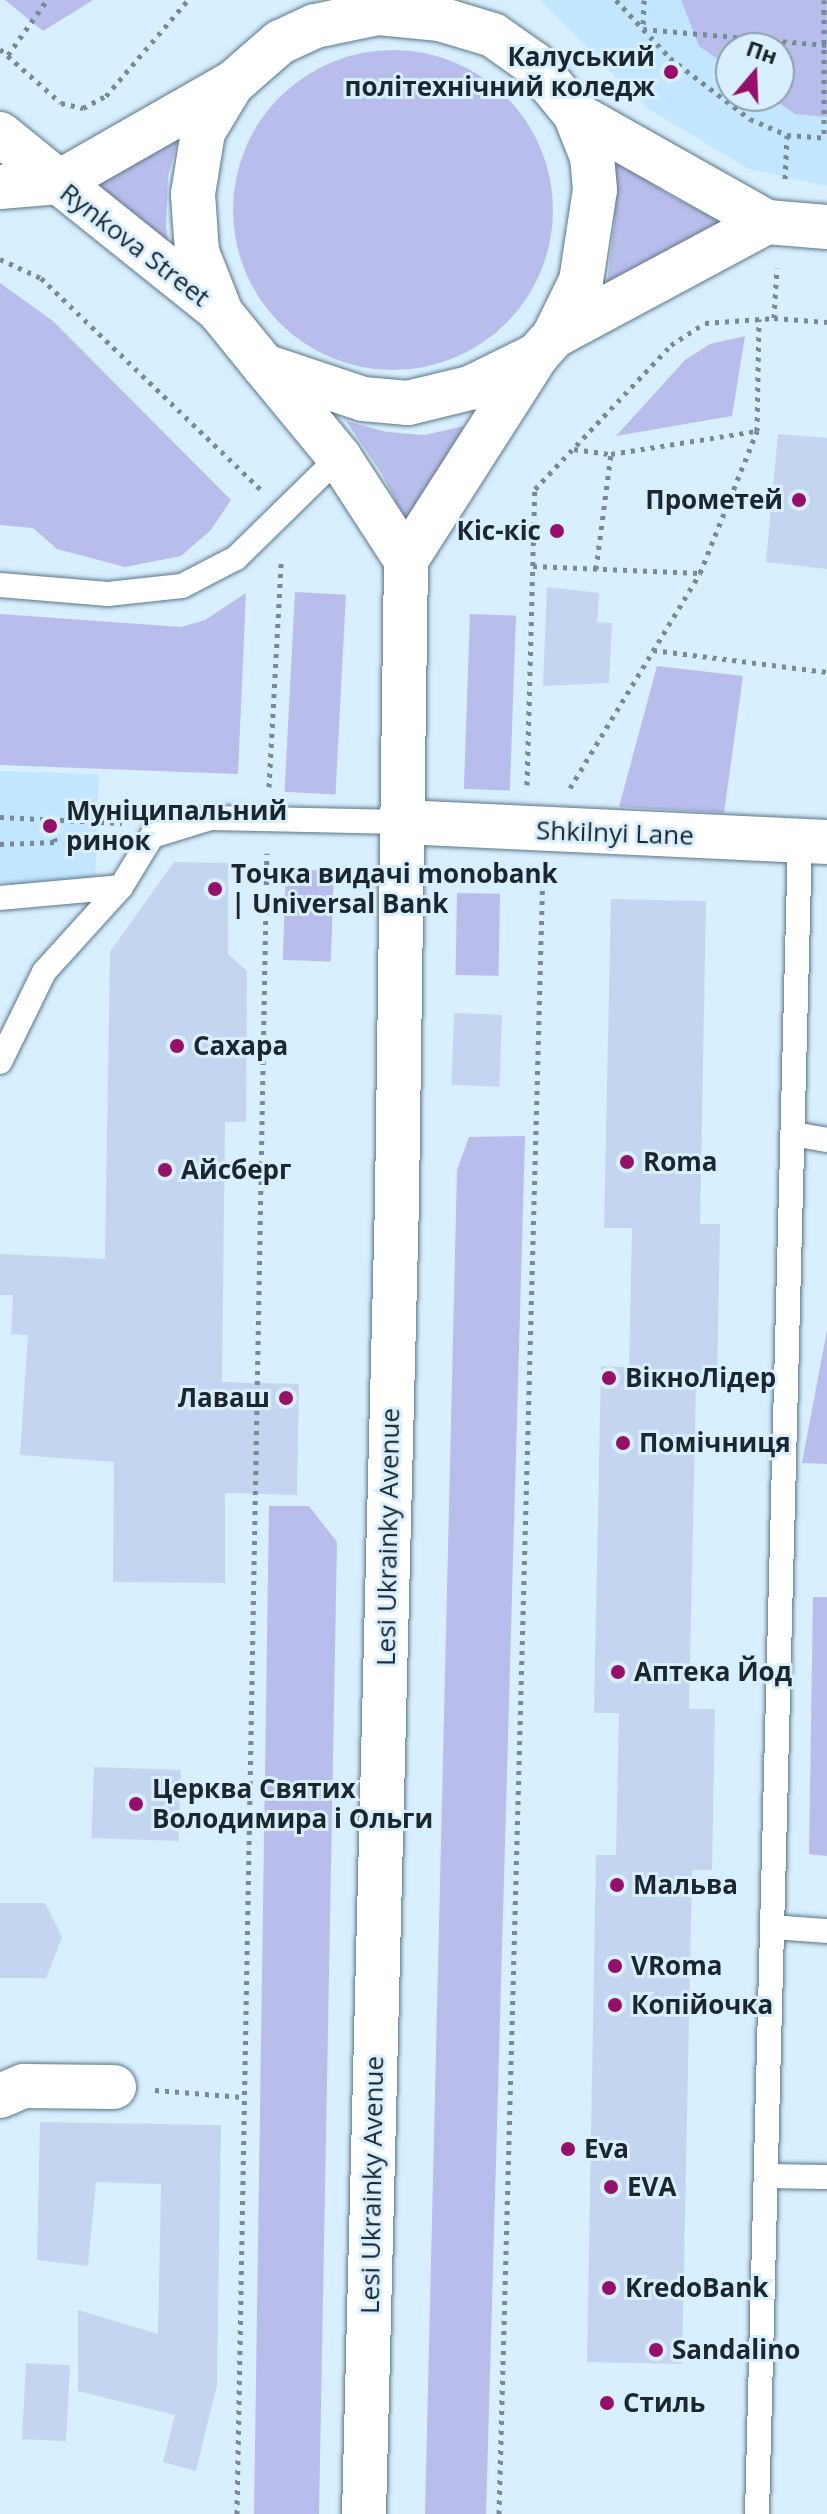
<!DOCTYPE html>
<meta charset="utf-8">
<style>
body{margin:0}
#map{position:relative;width:827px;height:2514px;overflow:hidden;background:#d7efff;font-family:"Open Sans",sans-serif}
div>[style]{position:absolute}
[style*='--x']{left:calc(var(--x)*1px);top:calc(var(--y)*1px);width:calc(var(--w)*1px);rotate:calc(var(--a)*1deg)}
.built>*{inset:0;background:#c1e6fe;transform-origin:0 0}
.green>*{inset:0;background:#b9bdec;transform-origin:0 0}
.round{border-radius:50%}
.building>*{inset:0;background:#c4d5ef;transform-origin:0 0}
.path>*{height:5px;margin-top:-2.5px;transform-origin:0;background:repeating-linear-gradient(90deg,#788a95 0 4px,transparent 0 10px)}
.roads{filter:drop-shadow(0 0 2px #5b7687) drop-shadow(0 0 2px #5b7687)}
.lane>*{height:24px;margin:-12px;padding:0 12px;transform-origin:12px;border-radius:12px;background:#fff}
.street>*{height:44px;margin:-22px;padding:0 22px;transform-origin:22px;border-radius:22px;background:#fff}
.secondary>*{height:44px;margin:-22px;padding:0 22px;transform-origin:22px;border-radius:22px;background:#fff}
.dots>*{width:22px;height:22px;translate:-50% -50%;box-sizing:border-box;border:4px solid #d7efff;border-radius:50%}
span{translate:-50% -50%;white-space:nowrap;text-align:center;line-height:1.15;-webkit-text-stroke:6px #d7efff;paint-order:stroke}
.poi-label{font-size:26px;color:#1b262d;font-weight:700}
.right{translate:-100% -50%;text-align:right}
.left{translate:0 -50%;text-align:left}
.street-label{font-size:26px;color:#1b262d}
.north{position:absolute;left:715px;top:32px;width:80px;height:80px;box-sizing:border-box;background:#d7efff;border:2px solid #8c9fab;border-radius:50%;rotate:19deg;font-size:22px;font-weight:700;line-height:32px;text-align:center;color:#1b262d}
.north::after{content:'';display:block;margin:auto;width:28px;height:36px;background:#951068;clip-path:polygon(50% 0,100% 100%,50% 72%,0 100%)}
</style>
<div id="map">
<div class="built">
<div style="clip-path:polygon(evenodd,540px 0,827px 0,827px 186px,749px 169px,647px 108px,540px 0,731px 48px,779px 48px,779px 96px,731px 96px,731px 48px)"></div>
<div style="left:0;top:771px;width:99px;height:112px;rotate:2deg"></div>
</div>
<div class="green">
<div style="clip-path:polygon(5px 0,93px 0,43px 31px)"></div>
<div style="clip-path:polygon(681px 0,827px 0,827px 117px,795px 114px,769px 96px,779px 96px,779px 48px,731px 48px,731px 69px,699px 46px)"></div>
<div class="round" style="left:233px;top:50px;width:320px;height:320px"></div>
<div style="clip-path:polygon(179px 136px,168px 176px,166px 227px,171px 259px,91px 182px)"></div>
<div style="clip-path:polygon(613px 157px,666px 193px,727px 225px,607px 286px,615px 217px)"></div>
<div style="clip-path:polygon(0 283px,53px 321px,231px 500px,211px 530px,181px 556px,125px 567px,57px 549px,33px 528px,0 525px)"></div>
<div style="clip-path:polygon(745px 336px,732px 416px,616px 436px,685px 360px,710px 344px)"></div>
<div style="clip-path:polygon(346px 421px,387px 432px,425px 435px,464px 426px,408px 526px,382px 474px)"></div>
<div style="left:295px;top:592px;width:51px;height:200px;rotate:3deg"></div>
<div style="clip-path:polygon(246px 593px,238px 774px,0 765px,0 614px,181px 627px,205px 620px)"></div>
<div style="left:470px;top:614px;width:46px;height:175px;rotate:2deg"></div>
<div style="clip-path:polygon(657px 666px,743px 676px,724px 813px,619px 807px)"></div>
<div style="left:286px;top:869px;width:48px;height:91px;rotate:2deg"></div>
<div style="left:457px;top:893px;width:43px;height:82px;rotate:1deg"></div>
<div style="clip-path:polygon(525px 1136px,486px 2514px,425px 2514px,457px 1170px,469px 1137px)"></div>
<div style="clip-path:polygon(827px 1330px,827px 1464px,802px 1463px)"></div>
<div style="clip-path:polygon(269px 1506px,309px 1506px,337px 1542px,319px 2514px,254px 2514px)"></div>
<div style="clip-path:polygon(813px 1597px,827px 1597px,827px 1856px,809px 1854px)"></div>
</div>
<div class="building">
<div style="clip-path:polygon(778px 434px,827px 438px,827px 569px,766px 562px)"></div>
<div style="clip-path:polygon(547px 587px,599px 593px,597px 622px,612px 623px,609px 683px,543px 686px)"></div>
<div style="clip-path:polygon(174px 862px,228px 863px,228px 954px,247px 971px,246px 1122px,225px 1122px,222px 1382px,299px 1384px,297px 1495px,225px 1493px,225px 1583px,113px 1582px,114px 1462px,20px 1455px,28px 1335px,11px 1334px,13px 1295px,0 1295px,0 1254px,105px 1259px,110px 952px)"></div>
<div style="clip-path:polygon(611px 899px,706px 901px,700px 1224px,720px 1224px,717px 1383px,696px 1383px,689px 1709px,715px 1709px,712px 1870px,692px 1870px,682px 2364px,587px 2362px,596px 1855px,616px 1855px,619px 1713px,594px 1713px,601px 1366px,629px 1367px,632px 1228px,604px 1228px)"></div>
<div style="left:454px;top:1013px;width:48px;height:72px;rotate:2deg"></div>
<div style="left:94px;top:1767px;width:87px;height:71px;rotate:2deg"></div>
<div style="clip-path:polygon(0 1903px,45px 1903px,62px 1937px,46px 1978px,0 1978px)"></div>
<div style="clip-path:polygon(40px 2122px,221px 2125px,217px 2385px,196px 2471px,163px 2462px,175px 2415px,78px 2391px,78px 2310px,158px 2334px,161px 2184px,96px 2182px,88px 2266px,37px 2260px)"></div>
<div style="left:26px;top:2363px;width:44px;height:76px;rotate:3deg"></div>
</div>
<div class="path">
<div style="--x:616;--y:0;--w:79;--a:47"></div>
<div style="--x:670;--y:58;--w:101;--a:37.3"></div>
<div style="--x:750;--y:119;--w:40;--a:23.4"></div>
<div style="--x:787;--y:135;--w:44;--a:92.6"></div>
<div style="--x:644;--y:0;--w:29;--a:92"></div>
<div style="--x:643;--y:29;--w:185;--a:5"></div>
<div style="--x:824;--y:0;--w:137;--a:90"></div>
<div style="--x:0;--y:49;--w:81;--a:41.5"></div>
<div style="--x:61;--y:103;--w:23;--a:13"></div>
<div style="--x:83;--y:108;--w:26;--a:-28"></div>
<div style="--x:106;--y:96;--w:126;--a:-49.5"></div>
<div style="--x:8;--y:55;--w:67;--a:-54.7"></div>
<div style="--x:787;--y:135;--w:39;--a:4"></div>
<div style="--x:0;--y:259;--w:45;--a:24.9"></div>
<div style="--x:41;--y:278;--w:306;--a:43.9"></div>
<div style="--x:774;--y:318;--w:53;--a:4.3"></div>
<div style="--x:574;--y:449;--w:37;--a:8"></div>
<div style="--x:533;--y:566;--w:167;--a:2.4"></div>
<div style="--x:700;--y:573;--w:153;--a:-68.1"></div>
<div style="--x:757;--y:431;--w:112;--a:-89"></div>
<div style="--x:596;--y:569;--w:116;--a:-82.6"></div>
<div style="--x:611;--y:454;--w:148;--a:-9"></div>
<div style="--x:653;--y:650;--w:175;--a:7.2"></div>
<div style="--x:527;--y:785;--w:296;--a:-88.5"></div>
<div style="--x:535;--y:489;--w:198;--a:-46.6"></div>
<div style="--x:671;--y:345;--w:40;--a:-32.9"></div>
<div style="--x:705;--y:323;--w:69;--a:-4.1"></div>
<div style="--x:774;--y:318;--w:50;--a:-86.6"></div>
<div style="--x:269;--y:787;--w:225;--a:-86.9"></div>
<div style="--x:570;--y:788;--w:251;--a:-58.8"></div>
<div style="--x:0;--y:817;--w:122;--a:2.8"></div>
<div style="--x:0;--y:844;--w:55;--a:-2.1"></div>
<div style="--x:55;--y:842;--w:24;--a:-95"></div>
<div style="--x:155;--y:2090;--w:88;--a:4.5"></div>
<div style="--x:237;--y:2514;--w:1661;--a:-88.97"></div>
<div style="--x:499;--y:2514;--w:1643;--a:-88.47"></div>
</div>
<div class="roads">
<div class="lane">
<div style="--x:0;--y:585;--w:108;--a:4.8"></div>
<div style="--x:108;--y:594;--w:74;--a:-6.2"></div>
<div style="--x:182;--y:586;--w:61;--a:-27.4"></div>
<div style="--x:236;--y:558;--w:144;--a:-44.4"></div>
<div style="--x:0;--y:898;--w:121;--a:-5.2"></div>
<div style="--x:0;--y:1062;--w:100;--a:-63.9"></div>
<div style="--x:44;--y:972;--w:115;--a:-47.8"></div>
<div style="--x:121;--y:887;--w:60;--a:-58.7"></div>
<div style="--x:152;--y:836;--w:62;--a:-17"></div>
<div style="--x:211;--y:818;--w:192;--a:1.2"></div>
<div style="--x:793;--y:1134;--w:35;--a:10"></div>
<div style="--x:772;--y:1927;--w:55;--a:4.2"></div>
<div style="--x:766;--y:2176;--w:61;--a:0.9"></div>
<div style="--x:757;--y:2514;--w:1674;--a:-88.53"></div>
</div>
<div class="street">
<div style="--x:0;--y:134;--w:76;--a:39.1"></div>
<div style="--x:403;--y:822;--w:424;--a:2.7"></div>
<div style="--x:0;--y:2096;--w:26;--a:-23"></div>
<div style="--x:24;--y:2086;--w:90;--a:0.6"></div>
</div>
<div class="secondary">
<div style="--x:575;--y:114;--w:220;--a:29.4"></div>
<div style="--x:767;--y:222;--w:60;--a:4.8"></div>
<div style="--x:59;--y:182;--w:198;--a:-29.7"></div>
<div style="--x:0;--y:187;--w:59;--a:-4.8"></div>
<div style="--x:59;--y:182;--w:206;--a:38.7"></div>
<div style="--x:554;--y:336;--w:242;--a:-28.2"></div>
<div style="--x:264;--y:366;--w:104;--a:18.4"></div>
<div style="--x:363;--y:399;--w:45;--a:5.1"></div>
<div style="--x:408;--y:403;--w:64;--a:-13.6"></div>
<div style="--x:470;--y:388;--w:75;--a:-26.2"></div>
<div style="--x:537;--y:355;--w:25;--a:-48"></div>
<div style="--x:554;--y:336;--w:61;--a:-63.9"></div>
<div style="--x:581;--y:281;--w:92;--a:-81.3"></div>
<div style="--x:595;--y:190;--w:33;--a:-95"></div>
<div style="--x:592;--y:157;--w:46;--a:-111.6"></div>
<div style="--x:575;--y:114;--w:65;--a:-129.4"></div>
<div style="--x:534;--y:64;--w:50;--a:-144.7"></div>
<div style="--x:493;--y:35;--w:55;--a:-163.2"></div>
<div style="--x:440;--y:19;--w:62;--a:-174.5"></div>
<div style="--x:378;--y:13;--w:64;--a:168.3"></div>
<div style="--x:315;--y:26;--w:38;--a:155"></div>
<div style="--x:280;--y:42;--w:64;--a:138.8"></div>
<div style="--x:232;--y:84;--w:56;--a:121.1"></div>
<div style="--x:203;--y:132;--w:63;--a:99.2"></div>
<div style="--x:193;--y:194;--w:58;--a:86.1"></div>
<div style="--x:197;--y:252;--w:66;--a:68.5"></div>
<div style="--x:221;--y:313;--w:68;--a:50.9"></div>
<div style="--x:264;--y:366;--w:118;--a:50.5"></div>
<div style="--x:339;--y:457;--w:123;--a:57"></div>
<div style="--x:364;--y:2514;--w:1317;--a:-88.56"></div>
<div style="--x:397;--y:1197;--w:637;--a:-89.19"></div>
<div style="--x:406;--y:560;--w:243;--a:-57.4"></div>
</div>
</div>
<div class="dots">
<div style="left:671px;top:72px;background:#951068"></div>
<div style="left:799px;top:500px;background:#951068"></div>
<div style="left:557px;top:531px;background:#951068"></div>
<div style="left:50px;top:826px;background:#951068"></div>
<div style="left:215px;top:889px;background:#951068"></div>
<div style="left:177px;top:1046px;background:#951068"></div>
<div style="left:627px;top:1162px;background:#951068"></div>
<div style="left:165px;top:1170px;background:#951068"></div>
<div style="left:609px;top:1378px;background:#951068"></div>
<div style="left:286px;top:1398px;background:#951068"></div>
<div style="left:623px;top:1443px;background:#951068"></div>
<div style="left:618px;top:1672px;background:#951068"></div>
<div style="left:136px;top:1804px;background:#951068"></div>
<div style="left:617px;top:1885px;background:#951068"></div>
<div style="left:615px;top:1966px;background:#951068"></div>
<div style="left:615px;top:2005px;background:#951068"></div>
<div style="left:568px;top:2149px;background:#951068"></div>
<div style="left:611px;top:2187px;background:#951068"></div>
<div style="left:609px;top:2288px;background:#951068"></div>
<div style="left:656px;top:2350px;background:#951068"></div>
<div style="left:607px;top:2403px;background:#951068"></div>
</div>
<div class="poi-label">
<span class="right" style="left:655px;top:72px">Калуський<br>політехнічний коледж</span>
<span class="right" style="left:783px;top:500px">Прометей</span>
<span class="right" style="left:541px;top:531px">Кіс-кіс</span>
<span class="left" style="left:66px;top:826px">Муніципальний<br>ринок</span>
<span class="left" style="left:231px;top:889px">Точка видачі monobank<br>| Universal Bank</span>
<span class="left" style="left:193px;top:1046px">Сахара</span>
<span class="left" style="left:643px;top:1162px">Roma</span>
<span class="left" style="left:181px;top:1170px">Айсберг</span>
<span class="left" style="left:625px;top:1378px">ВікноЛідер</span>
<span class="right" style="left:270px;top:1398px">Лаваш</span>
<span class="left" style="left:639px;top:1443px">Помічниця</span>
<span class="left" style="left:634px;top:1672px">Аптека Йод</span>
<span class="left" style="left:152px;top:1804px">Церква Святих<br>Володимира і Ольги</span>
<span class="left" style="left:633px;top:1885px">Мальва</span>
<span class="left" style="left:631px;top:1966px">VRoma</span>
<span class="left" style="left:631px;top:2005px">Копійочка</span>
<span class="left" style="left:584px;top:2149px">Eva</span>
<span class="left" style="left:627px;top:2187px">ЕVA</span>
<span class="left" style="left:625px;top:2288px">KredoBank</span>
<span class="left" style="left:672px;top:2350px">Sandalino</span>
<span class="left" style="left:623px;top:2403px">Стиль</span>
</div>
<div class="street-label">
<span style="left:135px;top:245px;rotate:38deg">Rynkova Street</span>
<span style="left:615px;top:833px;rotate:2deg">Shkilnyi Lane</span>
<span style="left:388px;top:1537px;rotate:-89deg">Lesi Ukrainky Avenue</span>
<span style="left:372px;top:2185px;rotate:-89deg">Lesi Ukrainky Avenue</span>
</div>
<div class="north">Пн</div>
</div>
